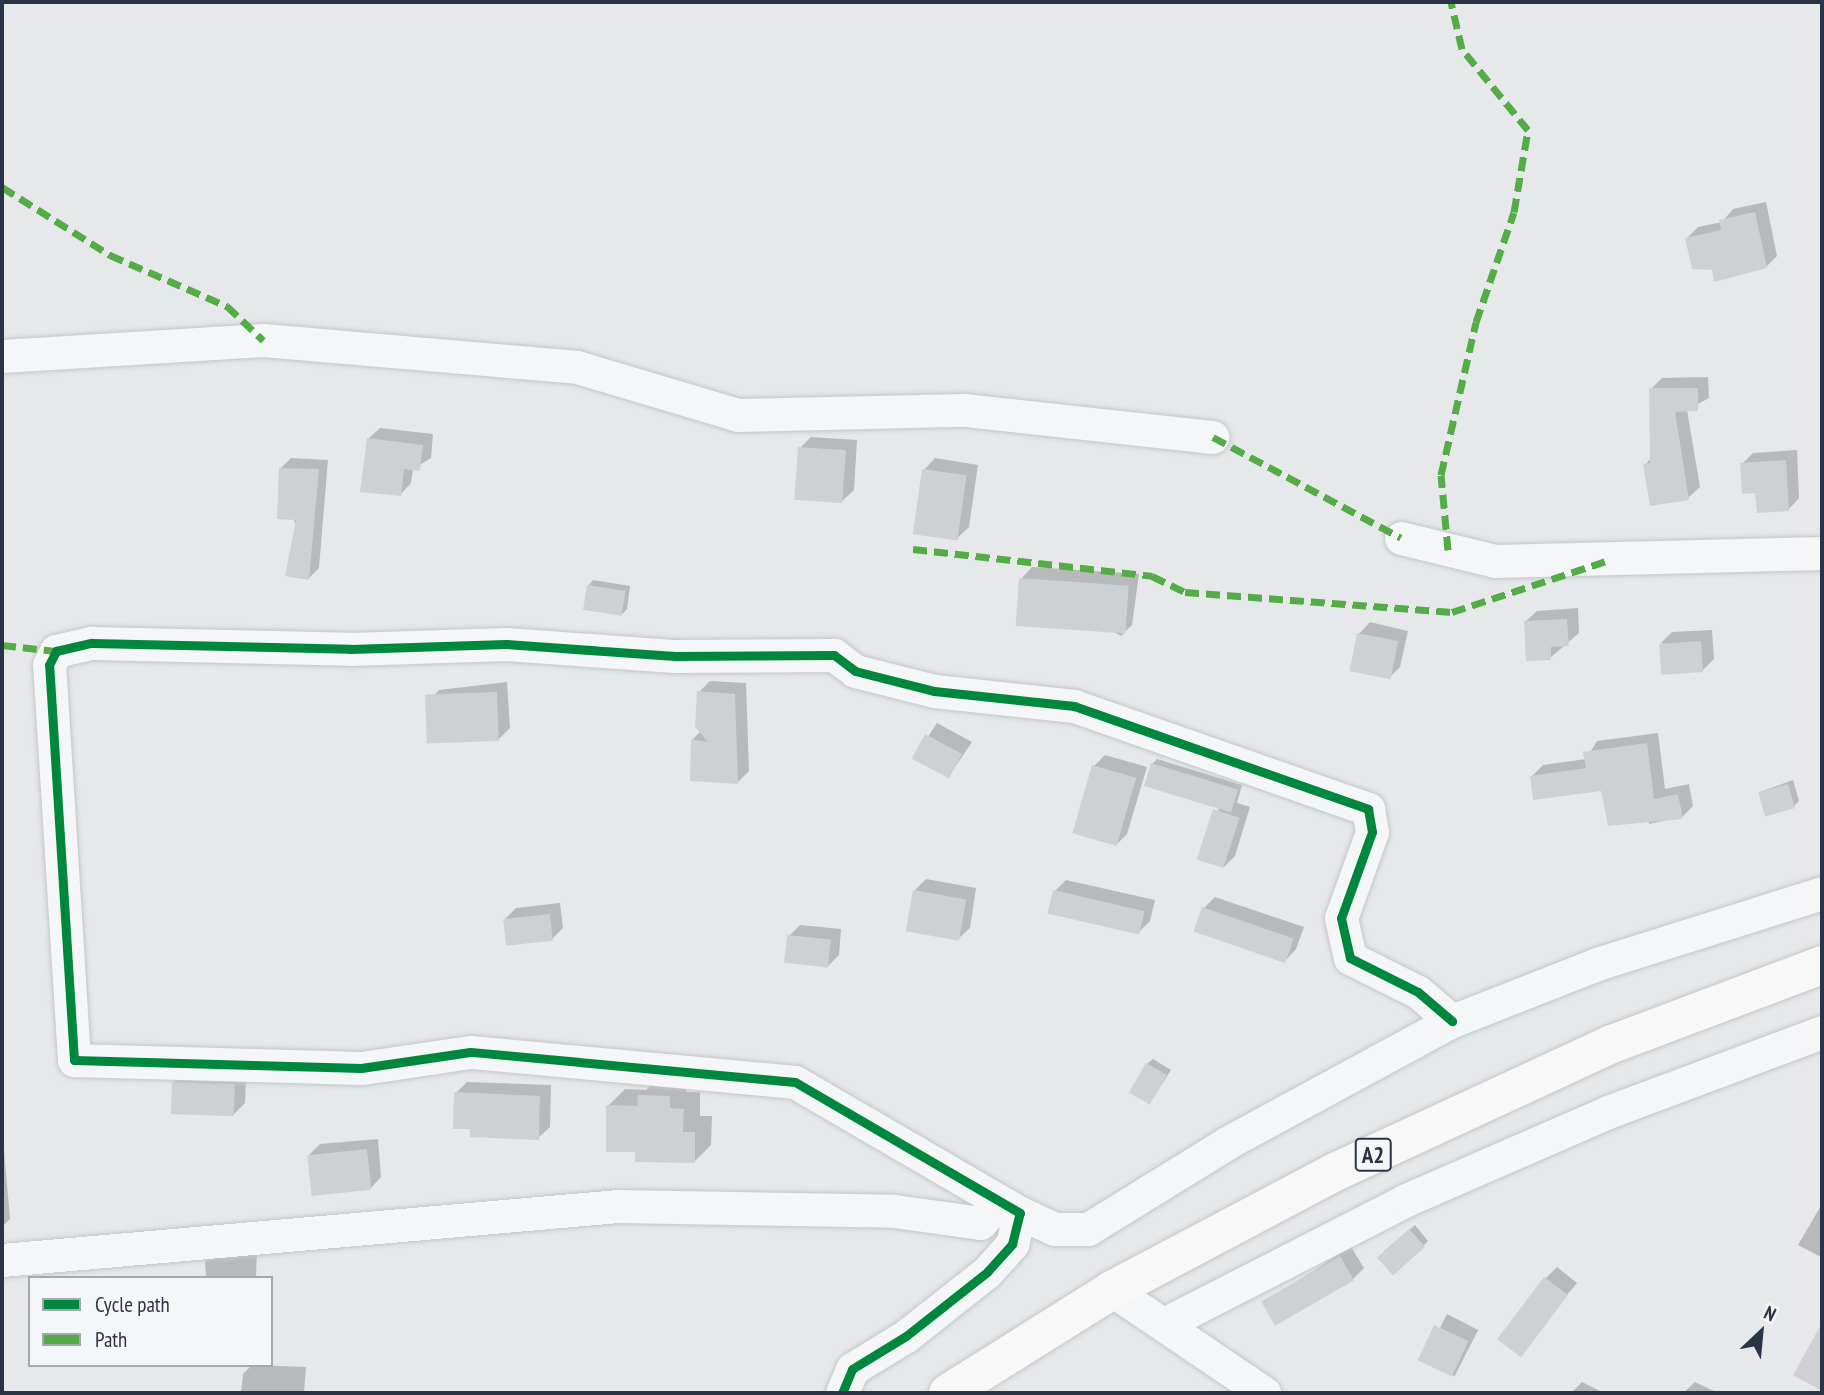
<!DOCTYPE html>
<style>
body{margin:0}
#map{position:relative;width:1824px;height:1395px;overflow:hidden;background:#e6e8ea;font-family:"PT Sans Narrow",sans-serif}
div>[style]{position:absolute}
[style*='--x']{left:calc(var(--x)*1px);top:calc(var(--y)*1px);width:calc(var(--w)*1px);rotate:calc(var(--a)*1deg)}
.shadow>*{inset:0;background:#0003;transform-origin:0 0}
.building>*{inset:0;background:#ced0d3;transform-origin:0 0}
.roads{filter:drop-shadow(0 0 2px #c4c6c8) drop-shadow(0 0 2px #c4c6c8)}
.minor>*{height:33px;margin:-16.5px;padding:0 16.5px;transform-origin:16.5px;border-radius:16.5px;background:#f5f6f7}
.primary>*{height:38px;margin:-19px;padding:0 19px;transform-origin:19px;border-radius:19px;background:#f8f8f8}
.quiet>*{height:7px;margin-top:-3.5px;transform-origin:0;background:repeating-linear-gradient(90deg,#54ac47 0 14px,transparent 0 21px)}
.cycleway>*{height:9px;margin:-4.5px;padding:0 4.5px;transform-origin:4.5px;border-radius:4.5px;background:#00873e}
span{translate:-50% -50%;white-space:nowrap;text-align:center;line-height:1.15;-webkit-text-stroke:7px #f4f6f9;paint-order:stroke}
.shield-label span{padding:2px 5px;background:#f4f6f9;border:2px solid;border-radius:5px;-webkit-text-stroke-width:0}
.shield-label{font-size:23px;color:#2b3445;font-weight:700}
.frame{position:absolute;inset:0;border:4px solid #2b3445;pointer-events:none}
.legend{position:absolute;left:28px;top:1276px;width:245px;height:91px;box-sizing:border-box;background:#f4f6f9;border:2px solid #a4a8b1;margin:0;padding:9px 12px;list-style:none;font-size:21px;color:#2b3445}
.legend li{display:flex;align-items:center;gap:14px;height:35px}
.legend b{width:35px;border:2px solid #a4a8b1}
.north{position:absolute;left:1726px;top:1297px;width:70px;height:70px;-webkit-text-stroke:5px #f4f6f9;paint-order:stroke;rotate:26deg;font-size:19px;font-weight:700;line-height:28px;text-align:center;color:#2b3445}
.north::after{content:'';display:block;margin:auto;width:24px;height:32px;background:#2b3445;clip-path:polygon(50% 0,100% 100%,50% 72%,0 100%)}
</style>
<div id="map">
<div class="shadow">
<div style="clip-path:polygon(1766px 202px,1777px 256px,1766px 267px,1687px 238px,1698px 227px,1722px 222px,1733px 209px)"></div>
<div style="clip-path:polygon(1708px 377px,1709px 398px,1687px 410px,1700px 487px,1688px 498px,1645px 465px,1651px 458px,1651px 389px,1662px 378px)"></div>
<div style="clip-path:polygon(380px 428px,433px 434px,431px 458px,413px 469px,411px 483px,400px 495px,368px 439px)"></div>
<div style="clip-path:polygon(811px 437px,857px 440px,854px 490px,842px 501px,800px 448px)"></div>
<div style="clip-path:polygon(1797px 450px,1799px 498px,1788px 510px,1757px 491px,1742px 464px,1753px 453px)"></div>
<div style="clip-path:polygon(291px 458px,328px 460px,319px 568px,309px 578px,281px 468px)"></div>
<div style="clip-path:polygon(935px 458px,978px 465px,969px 527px,957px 538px,924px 470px)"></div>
<div style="clip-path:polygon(1032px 567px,1139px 574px,1132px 625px,1121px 636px,1021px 579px)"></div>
<div style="clip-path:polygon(593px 580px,630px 586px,627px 609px,622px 614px,588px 586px)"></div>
<div style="clip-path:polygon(1578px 608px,1579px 633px,1550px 658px,1525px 622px,1537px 611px)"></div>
<div style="clip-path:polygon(1370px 622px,1408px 631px,1400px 667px,1389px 678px,1359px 634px)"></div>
<div style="clip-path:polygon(1712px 630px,1714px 659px,1703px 670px,1661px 643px,1672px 632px)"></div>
<div style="clip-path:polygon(710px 681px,746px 683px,749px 771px,738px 782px,692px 740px,701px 731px,699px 692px)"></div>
<div style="clip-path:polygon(507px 682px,510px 728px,499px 739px,428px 702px,439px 690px)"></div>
<div style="clip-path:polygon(937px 723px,972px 742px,949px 776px,914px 758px)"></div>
<div style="clip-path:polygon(1658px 733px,1665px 789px,1689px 784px,1693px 806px,1682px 817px,1649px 824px,1648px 816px,1602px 789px,1532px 776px,1543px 765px,1586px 759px,1597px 741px)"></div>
<div style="clip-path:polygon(1105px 755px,1147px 767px,1127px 834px,1116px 845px,1082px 807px,1094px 766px)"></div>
<div style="clip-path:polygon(1157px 759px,1242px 785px,1237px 803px,1250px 807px,1235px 856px,1224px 867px,1218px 807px,1152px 764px)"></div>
<div style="clip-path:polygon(1793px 780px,1799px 801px,1794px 806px,1760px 792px)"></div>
<div style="clip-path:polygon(926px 879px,976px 888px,970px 928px,958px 939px,915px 890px)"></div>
<div style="clip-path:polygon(1066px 880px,1155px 900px,1150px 921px,1139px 932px,1055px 891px)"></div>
<div style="clip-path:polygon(1215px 897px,1304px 927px,1296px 949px,1285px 961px,1204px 908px)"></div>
<div style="clip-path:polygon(560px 903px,563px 928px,552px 939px,505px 919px,516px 908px)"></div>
<div style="clip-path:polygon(800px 925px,841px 929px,839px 955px,828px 966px,789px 936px)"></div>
<div style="clip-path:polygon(1153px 1059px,1171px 1070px,1150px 1103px,1147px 1064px)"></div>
<div style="clip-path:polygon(185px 1071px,246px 1073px,245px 1103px,234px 1114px,173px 1083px)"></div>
<div style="clip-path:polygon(656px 1079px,686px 1079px,686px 1092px,700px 1092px,700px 1116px,712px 1116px,711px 1145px,694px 1162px,637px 1151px,608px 1106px,625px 1089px,646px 1090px)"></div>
<div style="clip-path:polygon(467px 1082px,551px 1085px,550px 1127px,538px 1138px,472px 1128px,456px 1093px)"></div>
<div style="clip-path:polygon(2px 1127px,10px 1219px,2px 1227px)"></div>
<div style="clip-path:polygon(378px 1139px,381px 1177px,370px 1189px,309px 1155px,320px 1144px)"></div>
<div style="clip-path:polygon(1822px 1204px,1822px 1253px,1819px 1256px,1798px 1245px)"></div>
<div style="clip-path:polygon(1415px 1225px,1428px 1241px,1423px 1246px,1384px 1251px)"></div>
<div style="clip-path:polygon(1351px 1247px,1364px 1268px,1353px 1279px,1263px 1303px)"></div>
<div style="clip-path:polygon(257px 1248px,256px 1278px,206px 1278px,205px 1262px,217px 1251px)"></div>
<div style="clip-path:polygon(1557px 1267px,1577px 1283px,1518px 1354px,1546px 1278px)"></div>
<div style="left:1447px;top:1314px;width:35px;height:52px;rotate:27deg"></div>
<div style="clip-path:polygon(252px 1365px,306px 1367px,304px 1393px,241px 1393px,243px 1374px)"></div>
<div style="clip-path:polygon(1582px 1382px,1604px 1393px,1571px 1393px)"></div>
<div style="clip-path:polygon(1695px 1382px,1718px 1393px,1683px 1393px)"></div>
</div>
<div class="building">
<div style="clip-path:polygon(1755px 212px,1767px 268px,1714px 282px,1712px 270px,1692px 269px,1685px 238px,1721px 230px,1719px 220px)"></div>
<div style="clip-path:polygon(1649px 388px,1698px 388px,1698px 411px,1675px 412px,1689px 500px,1650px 506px,1643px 464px,1650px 463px)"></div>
<div style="clip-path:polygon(367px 438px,423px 445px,420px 471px,404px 469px,401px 496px,360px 492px)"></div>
<div style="left:798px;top:447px;width:48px;height:53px;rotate:4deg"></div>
<div style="clip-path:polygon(1786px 460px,1789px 511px,1757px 513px,1755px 493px,1742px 494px,1740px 463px)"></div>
<div style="clip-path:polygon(279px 468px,319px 469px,309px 580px,285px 576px,296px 520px,277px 519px)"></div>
<div style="left:922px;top:469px;width:45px;height:66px;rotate:8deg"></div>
<div style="left:1019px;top:578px;width:110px;height:48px;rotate:4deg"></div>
<div style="left:587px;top:585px;width:39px;height:25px;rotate:9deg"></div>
<div style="clip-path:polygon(1567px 619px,1569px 646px,1551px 647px,1551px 660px,1526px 661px,1524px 621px)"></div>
<div style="left:1357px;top:633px;width:42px;height:39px;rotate:11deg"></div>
<div style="left:1701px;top:641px;width:31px;height:42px;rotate:86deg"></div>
<div style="clip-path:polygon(697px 691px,735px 694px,738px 784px,690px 781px,691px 739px,708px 742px,695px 727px)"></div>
<div style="left:497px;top:692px;width:49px;height:72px;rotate:88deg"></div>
<div style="left:925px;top:734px;width:42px;height:28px;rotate:28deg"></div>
<div style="clip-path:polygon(1647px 743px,1654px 799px,1678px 794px,1683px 819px,1608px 826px,1601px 791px,1533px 800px,1530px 776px,1586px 768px,1583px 752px)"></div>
<div style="left:1151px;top:763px;width:91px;height:24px;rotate:17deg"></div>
<div style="left:1092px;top:765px;width:46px;height:71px;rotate:16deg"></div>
<div style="left:1788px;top:784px;width:25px;height:31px;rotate:74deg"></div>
<div style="left:1213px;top:809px;width:28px;height:53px;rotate:18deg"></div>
<div style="left:913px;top:890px;width:54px;height:42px;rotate:10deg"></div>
<div style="left:1053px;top:890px;width:94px;height:24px;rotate:13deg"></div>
<div style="left:1202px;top:907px;width:97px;height:26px;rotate:19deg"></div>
<div style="left:550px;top:914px;width:27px;height:47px;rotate:84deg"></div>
<div style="left:787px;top:935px;width:44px;height:28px;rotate:6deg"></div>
<div style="left:1146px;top:1063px;width:24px;height:34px;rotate:30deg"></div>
<div style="left:172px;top:1082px;width:63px;height:32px;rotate:2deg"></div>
<div style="clip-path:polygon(454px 1092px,540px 1096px,539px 1140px,470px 1137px,470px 1129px,453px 1129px)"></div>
<div style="clip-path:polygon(638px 1095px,670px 1096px,670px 1108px,684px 1109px,683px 1132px,695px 1132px,695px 1163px,635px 1162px,635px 1152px,606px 1152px,606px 1105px,637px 1106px)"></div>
<div style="left:367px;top:1149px;width:41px;height:60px;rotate:84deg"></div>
<div style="left:1409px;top:1229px;width:24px;height:43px;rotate:48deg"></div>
<div style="left:1340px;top:1256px;width:28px;height:91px;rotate:60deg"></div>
<div style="left:1544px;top:1277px;width:30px;height:78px;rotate:37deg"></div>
<div style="clip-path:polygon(1822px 1323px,1822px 1391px,1793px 1375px)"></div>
<div style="left:1434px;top:1325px;width:38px;height:39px;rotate:25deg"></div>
</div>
<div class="roads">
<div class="minor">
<div style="--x:2;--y:356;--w:261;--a:-3.5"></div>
<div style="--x:263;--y:340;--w:315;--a:4.9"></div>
<div style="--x:577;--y:367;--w:168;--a:16.6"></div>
<div style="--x:738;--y:415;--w:226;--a:-1.3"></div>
<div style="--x:964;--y:410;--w:250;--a:6.2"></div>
<div style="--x:1401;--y:538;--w:97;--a:13.7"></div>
<div style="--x:1495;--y:561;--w:327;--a:-1.4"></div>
<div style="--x:1020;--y:1213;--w:38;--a:25"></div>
<div style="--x:1055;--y:1229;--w:33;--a:0"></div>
<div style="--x:1088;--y:1229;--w:163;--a:-31.7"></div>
<div style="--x:1227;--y:1143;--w:256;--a:-28.5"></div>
<div style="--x:1452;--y:1021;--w:159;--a:-21.4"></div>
<div style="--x:1600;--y:963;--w:233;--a:-17.5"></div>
<div style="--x:2;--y:1260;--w:618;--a:-5.01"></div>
<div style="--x:618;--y:1206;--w:276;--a:1"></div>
<div style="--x:894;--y:1211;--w:87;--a:7.9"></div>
<div style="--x:980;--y:1223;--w:26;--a:-47"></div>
<div style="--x:1112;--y:1290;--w:184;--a:34.1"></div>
<div style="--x:1164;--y:1324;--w:272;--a:-27.1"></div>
<div style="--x:1406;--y:1200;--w:220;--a:-23.5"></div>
<div style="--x:1608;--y:1112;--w:228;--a:-20.5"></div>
<div style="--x:842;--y:1393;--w:26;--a:-67"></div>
<div style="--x:852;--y:1369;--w:63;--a:-31.4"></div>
<div style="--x:906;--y:1336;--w:103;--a:-38.3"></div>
<div style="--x:987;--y:1272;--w:38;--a:-48"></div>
<div style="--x:1012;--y:1244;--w:32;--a:-76"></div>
<div style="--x:1020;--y:1213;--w:260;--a:-149.8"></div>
<div style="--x:795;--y:1082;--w:326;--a:-174.7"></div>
<div style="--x:470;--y:1052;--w:110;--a:171.6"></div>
<div style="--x:361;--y:1068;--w:287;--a:-178.4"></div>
<div style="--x:74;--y:1060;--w:396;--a:-93.6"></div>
<div style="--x:49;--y:665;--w:16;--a:-63"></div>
<div style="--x:56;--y:651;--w:37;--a:-13"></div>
<div style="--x:92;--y:643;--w:258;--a:1.3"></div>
<div style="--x:350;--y:649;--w:156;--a:-1.8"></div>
<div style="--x:506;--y:644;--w:169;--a:4.1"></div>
<div style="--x:675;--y:656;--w:159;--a:-0.4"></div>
<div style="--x:834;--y:655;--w:26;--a:37"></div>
<div style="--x:855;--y:671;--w:81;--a:14.2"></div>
<div style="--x:934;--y:691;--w:141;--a:6.1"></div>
<div style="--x:1074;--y:706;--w:312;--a:19.3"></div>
<div style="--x:1368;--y:809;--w:23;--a:80"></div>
<div style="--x:1372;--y:832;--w:91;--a:109.8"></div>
<div style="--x:1341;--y:918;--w:41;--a:77.3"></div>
<div style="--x:1350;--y:958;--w:76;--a:26.6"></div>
<div style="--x:1418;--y:992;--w:45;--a:40.5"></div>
</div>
<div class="primary">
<div style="--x:948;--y:1393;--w:194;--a:-32.1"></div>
<div style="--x:1112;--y:1290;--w:252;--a:-27.9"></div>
<div style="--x:1335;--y:1172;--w:305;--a:-24.8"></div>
<div style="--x:1612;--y:1044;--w:224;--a:-20.6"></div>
</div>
</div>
<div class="quiet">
<div style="--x:2;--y:187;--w:128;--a:32.2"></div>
<div style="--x:110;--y:255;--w:128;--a:23.6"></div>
<div style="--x:227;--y:306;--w:50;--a:43.4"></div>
<div style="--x:1213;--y:437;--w:213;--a:28.2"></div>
<div style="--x:913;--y:549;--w:241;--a:6.4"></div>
<div style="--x:1152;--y:576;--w:37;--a:26"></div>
<div style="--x:1185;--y:592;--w:268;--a:4.3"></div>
<div style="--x:1452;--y:612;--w:162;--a:-18.3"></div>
<div style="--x:1448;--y:550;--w:75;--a:-95.3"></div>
<div style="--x:1441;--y:475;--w:157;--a:-77.1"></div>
<div style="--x:1476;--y:322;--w:116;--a:-70.9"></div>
<div style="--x:1514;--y:212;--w:83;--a:-80.3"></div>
<div style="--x:1528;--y:130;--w:104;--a:-129.2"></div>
<div style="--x:1462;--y:49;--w:48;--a:-103.2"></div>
<div style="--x:2;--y:645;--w:54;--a:6.3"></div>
</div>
<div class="cycleway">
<div style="--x:842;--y:1393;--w:26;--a:-67"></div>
<div style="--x:852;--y:1369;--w:63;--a:-31.4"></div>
<div style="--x:906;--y:1336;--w:103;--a:-38.3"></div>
<div style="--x:987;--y:1272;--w:38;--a:-48"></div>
<div style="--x:1012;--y:1244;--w:32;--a:-76"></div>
<div style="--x:1020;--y:1213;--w:260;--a:-149.8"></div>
<div style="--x:795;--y:1082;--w:326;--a:-174.7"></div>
<div style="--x:470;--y:1052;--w:110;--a:171.6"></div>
<div style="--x:361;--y:1068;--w:287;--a:-178.4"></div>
<div style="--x:74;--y:1060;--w:396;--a:-93.6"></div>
<div style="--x:49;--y:665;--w:16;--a:-63"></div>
<div style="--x:56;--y:651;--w:37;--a:-13"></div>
<div style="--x:92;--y:643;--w:258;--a:1.3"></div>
<div style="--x:350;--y:649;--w:156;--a:-1.8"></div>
<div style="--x:506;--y:644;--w:169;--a:4.1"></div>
<div style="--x:675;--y:656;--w:159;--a:-0.4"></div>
<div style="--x:834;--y:655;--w:26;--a:37"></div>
<div style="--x:855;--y:671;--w:81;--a:14.2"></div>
<div style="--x:934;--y:691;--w:141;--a:6.1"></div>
<div style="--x:1074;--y:706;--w:312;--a:19.3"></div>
<div style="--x:1368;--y:809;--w:23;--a:80"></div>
<div style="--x:1372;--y:832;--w:91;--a:109.8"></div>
<div style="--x:1341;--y:918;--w:41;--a:77.3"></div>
<div style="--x:1350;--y:958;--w:76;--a:26.6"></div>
<div style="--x:1418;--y:992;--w:45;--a:40.5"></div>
</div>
<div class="shield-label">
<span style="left:1373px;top:1155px">A2</span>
</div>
<div class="frame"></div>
<ul class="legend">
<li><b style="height:9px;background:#00873e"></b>Cycle path</li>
<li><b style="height:9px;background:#54ac47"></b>Path</li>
</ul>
<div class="north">N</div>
</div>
